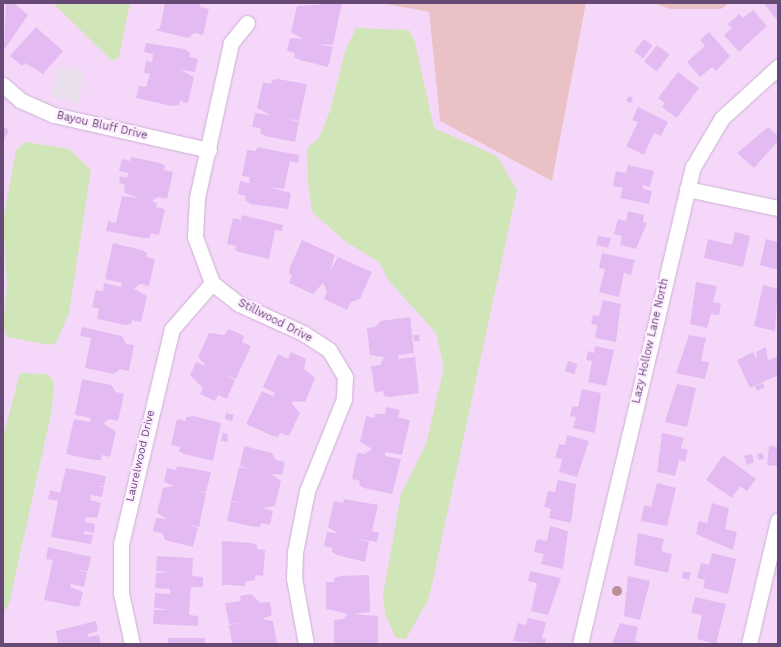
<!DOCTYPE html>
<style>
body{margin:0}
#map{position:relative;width:781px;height:647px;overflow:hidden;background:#fbe4fd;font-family:"Work Sans",sans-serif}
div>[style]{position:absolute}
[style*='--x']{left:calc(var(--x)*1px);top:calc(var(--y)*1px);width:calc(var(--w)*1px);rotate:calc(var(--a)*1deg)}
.residential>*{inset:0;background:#f5d8f9}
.industrial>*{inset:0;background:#e9dfec}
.green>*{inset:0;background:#eac2c6}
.water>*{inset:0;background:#d1e6b8}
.building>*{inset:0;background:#e3bbf2;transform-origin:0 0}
.roads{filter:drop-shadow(0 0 1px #cbb0d3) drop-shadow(0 0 1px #cbb0d3)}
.street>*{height:15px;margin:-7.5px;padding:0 7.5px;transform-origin:7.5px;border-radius:7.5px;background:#fff}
.trees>*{width:10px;height:10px;margin:-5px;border-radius:50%;background:#bb8e98}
span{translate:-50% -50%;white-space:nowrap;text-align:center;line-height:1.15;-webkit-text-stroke:4px #fdebff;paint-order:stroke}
.street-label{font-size:11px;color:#674976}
.frame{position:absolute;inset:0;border:4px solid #674976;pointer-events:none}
</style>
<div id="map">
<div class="residential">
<div style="clip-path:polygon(3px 3px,381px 3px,429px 12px,440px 121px,552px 181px,586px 3px,651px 3px,670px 9px,721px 9px,729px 3px,778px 3px,778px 644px,3px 644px)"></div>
</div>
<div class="industrial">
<div style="clip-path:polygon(58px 67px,84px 71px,79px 104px,51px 96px)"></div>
</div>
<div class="green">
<div style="clip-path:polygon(381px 3px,586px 3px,552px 181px,440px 121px,429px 12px)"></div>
<div style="clip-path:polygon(652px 3px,729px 3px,721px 9px,670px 9px)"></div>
</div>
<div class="water">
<div style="clip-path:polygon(53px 3px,130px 3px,119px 57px,112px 61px)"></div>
<div style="clip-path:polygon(356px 28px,409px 30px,415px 42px,434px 128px,497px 156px,517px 190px,429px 598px,406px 639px,396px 638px,385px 614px,383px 595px,401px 494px,426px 444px,444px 368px,436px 333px,389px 281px,379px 262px,346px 242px,312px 212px,308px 183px,307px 148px,319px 138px,330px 111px,345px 51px)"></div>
<div style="clip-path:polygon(26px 142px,69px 149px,91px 170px,69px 313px,56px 343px,49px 345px,7px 337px,3px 327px,7px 286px,3px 221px,16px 150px)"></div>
<div style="clip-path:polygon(20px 373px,46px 374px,53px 380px,54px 388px,51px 414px,9px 604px,3px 613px,3px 437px)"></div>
</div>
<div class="building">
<div style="clip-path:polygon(6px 3px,14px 3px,28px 15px,4px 50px)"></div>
<div style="clip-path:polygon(165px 3px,200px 3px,200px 7px,209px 9px,203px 35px,194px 33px,188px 38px,155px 30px,160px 28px)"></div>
<div style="clip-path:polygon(342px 3px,333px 45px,317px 44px,333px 47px,328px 67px,300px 60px,294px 57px,295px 53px,287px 51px,290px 38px,304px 39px,291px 32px,297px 6px)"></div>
<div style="clip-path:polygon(767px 3px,778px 3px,778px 21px,765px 5px)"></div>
<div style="clip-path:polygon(753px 10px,767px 26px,739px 52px,724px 35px,732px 28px,728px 24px,739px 14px,743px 18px)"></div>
<div style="clip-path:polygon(36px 27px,63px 51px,43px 74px,25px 63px,22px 66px,10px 56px)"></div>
<div style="clip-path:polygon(709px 32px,730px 56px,716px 71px,712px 67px,700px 77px,687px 62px,705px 46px,700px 40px)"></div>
<div style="left:644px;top:39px;width:11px;height:16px;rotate:38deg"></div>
<div style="clip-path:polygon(146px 43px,185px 49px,190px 53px,189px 57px,198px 59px,195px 72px,181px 70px,194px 77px,188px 103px,180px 101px,179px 105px,172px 106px,136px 98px,139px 86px,146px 87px,150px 74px,144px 73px,146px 61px,152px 62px,153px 54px,144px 52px)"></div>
<div style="left:657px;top:45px;width:16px;height:21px;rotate:38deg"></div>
<div style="clip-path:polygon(678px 72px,699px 88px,677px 118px,662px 107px,665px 103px,658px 98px)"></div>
<div style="clip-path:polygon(278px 79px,307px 84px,299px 121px,283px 118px,299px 122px,295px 142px,265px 136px,260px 133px,261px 128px,252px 127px,255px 113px,270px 115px,257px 108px,263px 82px,271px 84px,272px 80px)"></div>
<div style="clip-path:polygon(629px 96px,633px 98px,631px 103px,626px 101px)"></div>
<div style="clip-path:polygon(638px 107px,668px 122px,661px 136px,654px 133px,644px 155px,626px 146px,638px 122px,632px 120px)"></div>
<div style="clip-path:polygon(3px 127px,9px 130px,3px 142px)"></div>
<div style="clip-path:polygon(768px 127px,778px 136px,778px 141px,754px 168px,737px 153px)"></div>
<div style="clip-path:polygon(257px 147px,299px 155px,298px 163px,290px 161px,284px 189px,268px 187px,291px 193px,288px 209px,251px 204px,245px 200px,246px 196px,238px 194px,240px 181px,253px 184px,249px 182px,250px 177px,242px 176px,247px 150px,256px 151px)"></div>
<div style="clip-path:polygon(131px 157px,160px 163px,165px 166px,164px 170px,173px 172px,167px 199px,158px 197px,152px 201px,157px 203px,156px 207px,165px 209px,159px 235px,151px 233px,150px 238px,143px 238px,106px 231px,108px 221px,116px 223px,122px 196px,139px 198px,124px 193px,125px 185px,119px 183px,120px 176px,127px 178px,128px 173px,119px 171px,122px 159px,130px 161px)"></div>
<div style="clip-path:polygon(628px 165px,654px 171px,650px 187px,643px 185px,643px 189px,652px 191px,649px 204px,620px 198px,623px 188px,613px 186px,616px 171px,626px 173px)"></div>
<div style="clip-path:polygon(628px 211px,644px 215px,643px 222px,647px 223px,636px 249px,620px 245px,622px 236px,614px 234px,618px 219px,626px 221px)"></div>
<div style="clip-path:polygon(242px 215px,283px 225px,282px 231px,275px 230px,269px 259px,239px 252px,235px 250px,236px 246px,227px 244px,233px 218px,241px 220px)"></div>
<div style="clip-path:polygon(735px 232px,750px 236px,743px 267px,704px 258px,708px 239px,732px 245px)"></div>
<div style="clip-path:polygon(598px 236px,611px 238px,608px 248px,596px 245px)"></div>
<div style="clip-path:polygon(766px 239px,778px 242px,778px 270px,760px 265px)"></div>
<div style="clip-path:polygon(302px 240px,335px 255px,330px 271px,338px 257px,372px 272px,360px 299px,351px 302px,347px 310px,324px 299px,327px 291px,323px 283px,313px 294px,289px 283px,292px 275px,289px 273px,290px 267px)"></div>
<div style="clip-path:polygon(113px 243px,142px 250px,147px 253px,146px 257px,155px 259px,149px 286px,140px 284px,134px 289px,147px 296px,141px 322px,132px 320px,131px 324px,125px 325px,97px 319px,99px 309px,92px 307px,96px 290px,103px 291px,104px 283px,121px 287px,122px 283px,105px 279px)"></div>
<div style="clip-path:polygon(602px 253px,635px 260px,631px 275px,624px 273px,619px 297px,599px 292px,605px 269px,599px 268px)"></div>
<div style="clip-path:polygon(696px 282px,717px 286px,713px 302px,721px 303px,719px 315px,711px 314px,707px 328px,690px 324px)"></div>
<div style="clip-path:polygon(763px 285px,778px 289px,775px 331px,754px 326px)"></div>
<div style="clip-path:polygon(603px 300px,621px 304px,616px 342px,595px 338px,597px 325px,591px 324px,593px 315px,599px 316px)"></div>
<div style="clip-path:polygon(410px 317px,414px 353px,398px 355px,399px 359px,415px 357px,419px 393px,390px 397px,384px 396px,383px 391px,375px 393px,371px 366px,380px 365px,384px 357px,370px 355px,367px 328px,375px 327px,381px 321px)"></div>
<div style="clip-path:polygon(82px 327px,122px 336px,126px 344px,134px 345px,129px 371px,120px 369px,114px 374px,85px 368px,91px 338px,80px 336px)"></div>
<div style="clip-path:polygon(229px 329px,244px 336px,242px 342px,251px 346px,236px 379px,223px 375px,235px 380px,227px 399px,218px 395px,215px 401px,200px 394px,203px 388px,190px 375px,196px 362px,206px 366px,198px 357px,209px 333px,224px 335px)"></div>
<div style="clip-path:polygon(413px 335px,419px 335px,420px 341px,414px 341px)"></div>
<div style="clip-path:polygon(689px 335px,706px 338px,701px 361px,709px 362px,705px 379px,676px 373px)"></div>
<div style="clip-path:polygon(595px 346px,614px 350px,606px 386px,588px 382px,592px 361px,586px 360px,588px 351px,594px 353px)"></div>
<div style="clip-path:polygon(766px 347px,768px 361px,778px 356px,778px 375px,750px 388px,737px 360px,753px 352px,757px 360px,756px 352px)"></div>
<div style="clip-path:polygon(291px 352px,306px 359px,304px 369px,315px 378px,305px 402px,293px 401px,292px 404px,300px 413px,289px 436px,280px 433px,278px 437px,273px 436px,246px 424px,262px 391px,273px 396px,275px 393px,263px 387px,278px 354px,288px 359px)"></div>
<div style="left:568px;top:361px;width:10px;height:11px;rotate:17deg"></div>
<div style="clip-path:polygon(82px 379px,111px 385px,116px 392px,124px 394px,118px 421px,109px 419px,103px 424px,116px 431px,110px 457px,102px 455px,101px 460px,94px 460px,66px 454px,74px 419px,90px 422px,91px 418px,75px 415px)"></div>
<div style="clip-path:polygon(763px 383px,765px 387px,757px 391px,755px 386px)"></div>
<div style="clip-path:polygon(677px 384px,696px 388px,687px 427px,665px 422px)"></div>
<div style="clip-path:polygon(582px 389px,601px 393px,595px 433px,573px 428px,576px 417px,570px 416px,572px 406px,578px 407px)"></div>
<div style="clip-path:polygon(386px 407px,400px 410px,398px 417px,410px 420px,402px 455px,386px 452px,385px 456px,401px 459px,392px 494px,364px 488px,359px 485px,360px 481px,352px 479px,357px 453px,365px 454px,372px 449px,360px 442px,366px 416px,374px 418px,375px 414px,385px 414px)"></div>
<div style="clip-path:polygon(226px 413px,234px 415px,232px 421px,225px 419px)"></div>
<div style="clip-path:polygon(193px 416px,221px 423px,213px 461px,184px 454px,179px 451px,180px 447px,171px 445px,177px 419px,186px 421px,186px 417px)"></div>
<div style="clip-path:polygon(223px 433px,228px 434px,227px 442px,221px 441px)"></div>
<div style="clip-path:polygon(662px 433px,684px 438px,681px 448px,688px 450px,685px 462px,679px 460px,675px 476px,657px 472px)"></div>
<div style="clip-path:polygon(567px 435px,589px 441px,577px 477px,559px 472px,562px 459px,555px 458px,559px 444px,565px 445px)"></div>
<div style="clip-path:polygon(244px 446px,272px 453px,276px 460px,285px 462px,282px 475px,271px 474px,281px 481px,275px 506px,263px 508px,273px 511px,270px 525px,261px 523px,260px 527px,255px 527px,227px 521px,231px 502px,243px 503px,231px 501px,239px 467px,252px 470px,240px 466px)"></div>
<div style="clip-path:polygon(769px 446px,778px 447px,778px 466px,767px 465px)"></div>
<div style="clip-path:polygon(763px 453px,764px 459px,759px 460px,757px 454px)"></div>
<div style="clip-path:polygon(752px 454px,754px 462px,747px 465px,744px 456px)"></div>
<div style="clip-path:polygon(723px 455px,756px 479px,747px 491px,740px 486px,732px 498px,706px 480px)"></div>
<div style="clip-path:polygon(177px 466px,211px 472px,206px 492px,194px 489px,206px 493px,199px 527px,186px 524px,198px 528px,193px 547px,165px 540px,162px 533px,153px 531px,156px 518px,167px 519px,157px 513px,163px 488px,174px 486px,164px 482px,167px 468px,176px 470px)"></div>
<div style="clip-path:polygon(66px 468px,106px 476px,104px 486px,98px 486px,104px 487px,102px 497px,91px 495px,90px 500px,101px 503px,97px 518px,86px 517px,85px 522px,95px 524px,94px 533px,85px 531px,83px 534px,93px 535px,91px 544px,51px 537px,58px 501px,48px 499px,50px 490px,60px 493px)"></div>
<div style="clip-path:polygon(558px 480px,576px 484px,571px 523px,549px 518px,551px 509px,544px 507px,548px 491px,555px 492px)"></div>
<div style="clip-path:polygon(657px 483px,676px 488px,667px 526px,641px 521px,644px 505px,651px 507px)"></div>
<div style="clip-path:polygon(344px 499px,378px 505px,372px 531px,379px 533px,377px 542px,357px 539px,369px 542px,365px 562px,337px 555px,332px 552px,332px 548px,324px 546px,327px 532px,338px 533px,328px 527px,334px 501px,343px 503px)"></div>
<div style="clip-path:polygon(712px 503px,729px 508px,725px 529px,737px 532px,733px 550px,696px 534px,699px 521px,707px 523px)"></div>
<div style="clip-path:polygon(550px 526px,568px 531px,563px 569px,541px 564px,544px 554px,534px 552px,537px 539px,547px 541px)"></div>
<div style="clip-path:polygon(638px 533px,664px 539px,661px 551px,672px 554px,668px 573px,634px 565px)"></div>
<div style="clip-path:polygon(222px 541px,251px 543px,257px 545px,257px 549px,265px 550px,263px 576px,255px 575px,255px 580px,245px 582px,245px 586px,229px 585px,230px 580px,228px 585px,222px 585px)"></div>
<div style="clip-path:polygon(48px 547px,91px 557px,88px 571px,75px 570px,87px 572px,84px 587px,71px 584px,70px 587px,83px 592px,79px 607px,44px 600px,53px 560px,46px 559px)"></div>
<div style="clip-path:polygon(712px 553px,736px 559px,728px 594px,703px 588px,705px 580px,697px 578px,701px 563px,709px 565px)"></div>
<div style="clip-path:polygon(157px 556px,193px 558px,192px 576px,203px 577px,203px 587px,191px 587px,189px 615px,198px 616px,198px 626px,153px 624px,154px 610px,169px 610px,154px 608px,155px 593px,170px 594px,170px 589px,155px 588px,156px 573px,171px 572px,156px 571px)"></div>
<div style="clip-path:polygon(530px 571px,561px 578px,548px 615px,531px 611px,537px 583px,528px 581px)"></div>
<div style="clip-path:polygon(683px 571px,691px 573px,689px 580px,682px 578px)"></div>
<div style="clip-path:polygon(369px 575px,370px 612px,354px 614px,378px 616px,378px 644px,334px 644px,334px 620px,343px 619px,348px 614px,326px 609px,326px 582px,334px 582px,334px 578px,340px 576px)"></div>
<div style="clip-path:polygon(628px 576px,650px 581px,640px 620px,624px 616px)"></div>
<div style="clip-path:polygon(251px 594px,260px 603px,270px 602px,272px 615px,262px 619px,273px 621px,277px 644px,232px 644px,229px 625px,241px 623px,229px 624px,225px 603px,241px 601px,240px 596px)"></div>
<div style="clip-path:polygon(695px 597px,726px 604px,716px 644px,697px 639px,702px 615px,691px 613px)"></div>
<div style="clip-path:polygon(528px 618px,546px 622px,542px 638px,546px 639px,545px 644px,513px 641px,518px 623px,526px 625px)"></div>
<div style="clip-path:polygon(96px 621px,98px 631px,88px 634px,88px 637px,99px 635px,101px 644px,58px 644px,56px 631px)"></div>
<div style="clip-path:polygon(620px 623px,638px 627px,635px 641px,646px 644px,612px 644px)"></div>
<div style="left:168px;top:638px;width:37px;height:6px"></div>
</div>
<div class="roads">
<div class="street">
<div style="--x:247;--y:23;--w:26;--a:129"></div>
<div style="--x:231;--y:43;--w:159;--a:102.4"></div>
<div style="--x:197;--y:198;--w:39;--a:93"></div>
<div style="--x:195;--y:237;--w:49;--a:69.7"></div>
<div style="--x:212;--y:283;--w:34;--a:38"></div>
<div style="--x:239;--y:304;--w:70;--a:24.4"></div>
<div style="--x:303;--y:333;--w:31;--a:33"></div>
<div style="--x:329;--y:350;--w:31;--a:59"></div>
<div style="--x:345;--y:377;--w:22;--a:93"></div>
<div style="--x:344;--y:399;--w:99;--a:111.9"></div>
<div style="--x:307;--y:491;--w:62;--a:101.1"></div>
<div style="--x:295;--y:552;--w:26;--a:92"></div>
<div style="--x:294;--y:578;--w:67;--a:79.7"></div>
<div style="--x:3;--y:85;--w:23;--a:41"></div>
<div style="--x:20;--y:100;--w:37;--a:24"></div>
<div style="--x:54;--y:115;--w:159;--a:12.7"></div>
<div style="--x:687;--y:189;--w:93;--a:11.8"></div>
<div style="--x:132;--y:644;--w:52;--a:-102.2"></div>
<div style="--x:121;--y:593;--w:49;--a:-90"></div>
<div style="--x:121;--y:544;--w:221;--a:-76.7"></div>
<div style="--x:172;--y:329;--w:61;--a:-49"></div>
<div style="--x:580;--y:644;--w:490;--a:-76.7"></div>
<div style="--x:693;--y:167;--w:57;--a:-59.4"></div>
<div style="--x:722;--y:118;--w:76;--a:-42.3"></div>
<div style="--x:749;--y:644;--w:127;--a:-76.8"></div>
</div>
</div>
<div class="trees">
<div style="left:617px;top:591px"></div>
</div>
<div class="street-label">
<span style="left:102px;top:126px;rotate:13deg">Bayou Bluff Drive</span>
<span style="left:275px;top:321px;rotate:27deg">Stillwood Drive</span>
<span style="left:651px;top:341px;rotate:-77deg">Lazy Hollow Lane North</span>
<span style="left:141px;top:456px;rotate:-77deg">Laurelwood Drive</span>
</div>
<div class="frame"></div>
</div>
